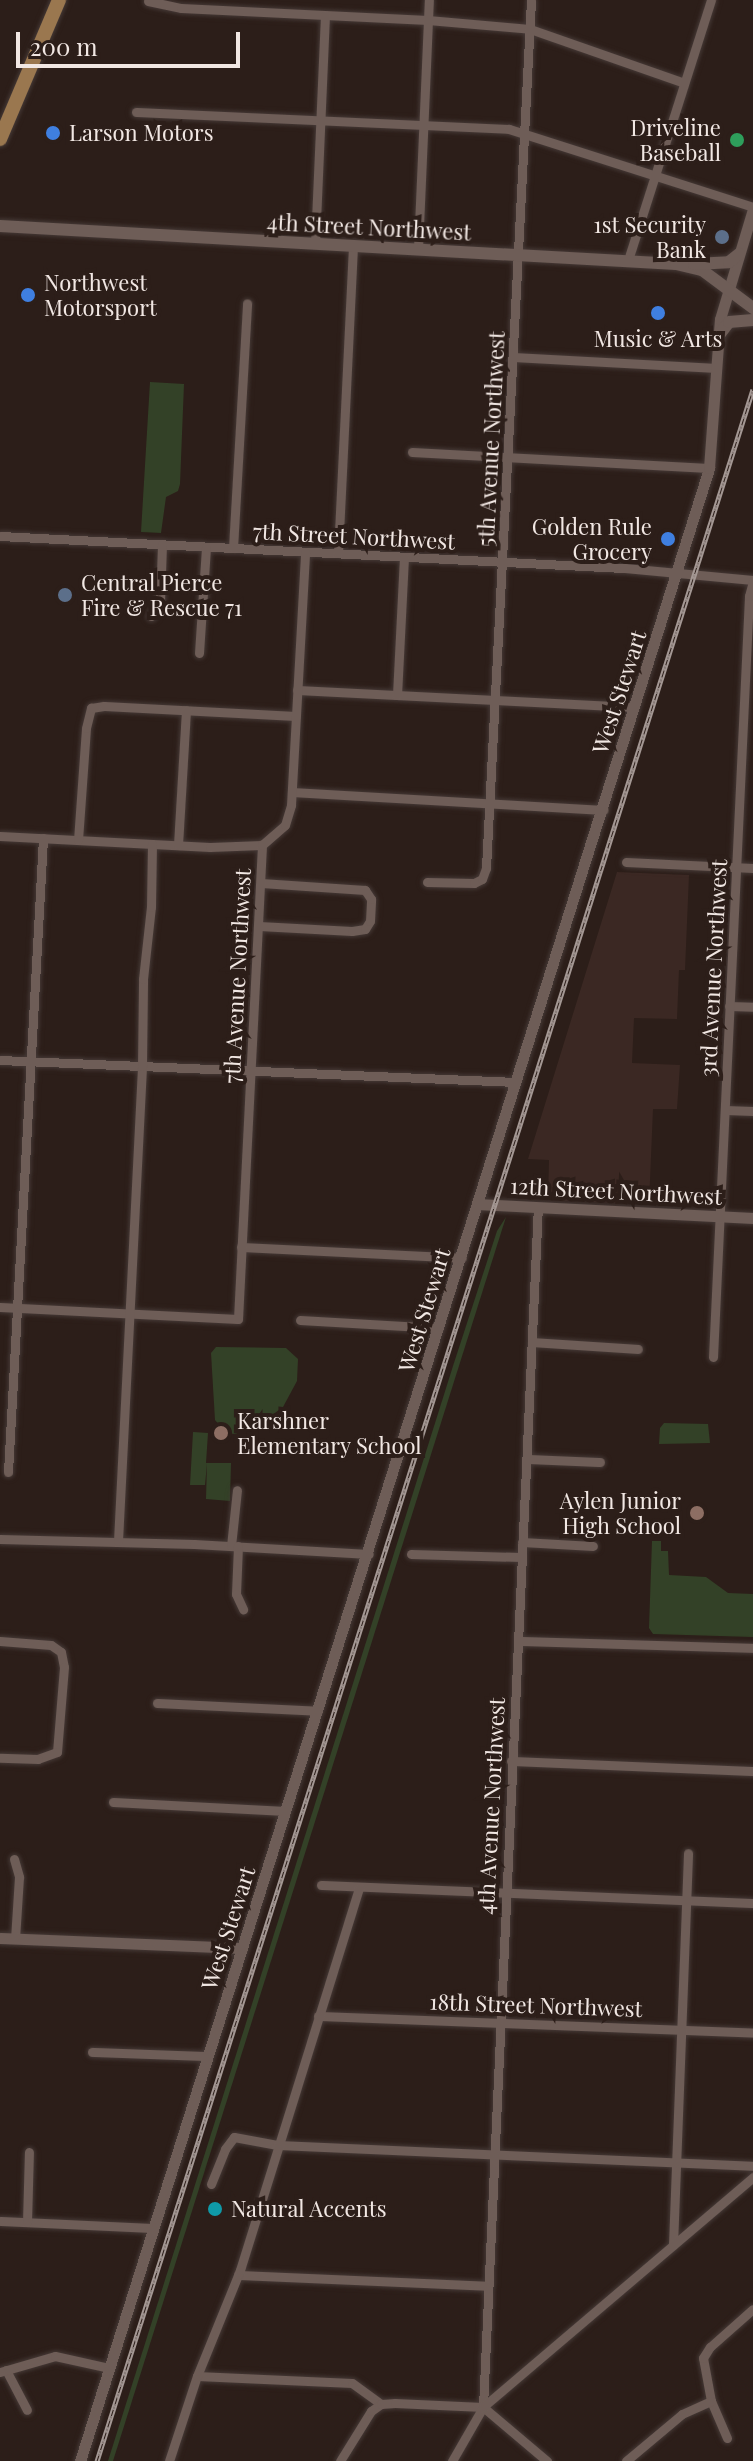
<!DOCTYPE html>
<style>
body{margin:0}
#map{position:relative;width:753px;height:2461px;overflow:hidden;background:#2c1e19;font-family:"Playfair Display",serif}
div>[style]{position:absolute}
[style*='--x']{left:calc(var(--x)*1px);top:calc(var(--y)*1px);width:calc(var(--w)*1px);rotate:calc(var(--a)*1deg)}
.industrial>*{inset:0;background:#3b2823}
.green>*{inset:0;background:#334127}
.roads{filter:drop-shadow(0 0 2px #453936) drop-shadow(0 0 2px #453936)}
.minor>*{height:9px;margin:-4.5px;padding:0 4.5px;transform-origin:4.5px;border-radius:4.5px;background:#6e5d57}
.tertiary>*{height:11px;margin:-5.5px;padding:0 5.5px;transform-origin:5.5px;border-radius:5.5px;background:#6e5d57}
.secondary>*{height:12px;margin:-6px;padding:0 6px;transform-origin:6px;border-radius:6px;background:#6e5d57}
.primary>*{height:14px;margin:-7px;padding:0 7px;transform-origin:7px;border-radius:7px;background:#9a774f}
.rail>*{height:5px;margin-top:-2.5px;transform-origin:0;background:repeating-linear-gradient(90deg,#2c1e19 0 6px,#a49894 0 12px);box-sizing:border-box;border-block:2px solid #a49894}
.dots>*{width:22px;height:22px;translate:-50% -50%;box-sizing:border-box;border:4px solid #2c1e19;border-radius:50%}
span{translate:-50% -50%;white-space:nowrap;text-align:center;line-height:1.15;-webkit-text-stroke:8px #2c1e19;paint-order:stroke}
.poi-label{font-size:22px;color:#f1e7e3}
.right{translate:-100% -50%;text-align:right}
.left{translate:0 -50%;text-align:left}
.street-label{font-size:22px;color:#f1e7e3}
.scale{position:absolute;left:16px;top:32px;width:224px;height:36px;box-sizing:border-box;border:4px solid #f1e7e3;border-top:0;padding-left:10px;font-size:24px;line-height:28px;white-space:nowrap;color:#f1e7e3;-webkit-text-stroke:6px #2c1e19;paint-order:stroke}
</style>
<div id="map">
<div class="industrial">
<div style="clip-path:polygon(617px 872px,689px 875px,685px 970px,679px 970px,677px 1019px,634px 1018px,632px 1063px,680px 1065px,677px 1109px,653px 1109px,649px 1204px,548px 1200px,549px 1160px,528px 1159px)"></div>
</div>
<div class="green">
<div style="clip-path:polygon(150px 382px,184px 384px,180px 484px,178px 491px,166px 497px,161px 533px,141px 532px)"></div>
<div style="clip-path:polygon(506px 1217px,113px 2461px,108px 2461px,453px 1366px,497px 1231px)"></div>
<div style="clip-path:polygon(216px 1347px,286px 1348px,298px 1359px,297px 1381px,283px 1407px,253px 1429px,234px 1434px,225px 1432px,215px 1420px,211px 1353px)"></div>
<div style="clip-path:polygon(664px 1423px,708px 1424px,710px 1443px,659px 1444px,660px 1428px)"></div>
<div style="clip-path:polygon(193px 1432px,208px 1433px,206px 1463px,231px 1463px,230px 1501px,206px 1499px,207px 1463px,205px 1485px,190px 1485px)"></div>
<div style="clip-path:polygon(652px 1541px,661px 1541px,661px 1551px,668px 1551px,669px 1575px,706px 1577px,728px 1593px,753px 1594px,753px 1637px,653px 1634px,649px 1628px)"></div>
</div>
<div class="roads">
<div class="minor">
<div style="--x:148;--y:1;--w:34;--a:12"></div>
<div style="--x:181;--y:8;--w:247;--a:2.8"></div>
<div style="--x:428;--y:20;--w:102;--a:5"></div>
<div style="--x:530;--y:29;--w:163;--a:19.3"></div>
<div style="--x:136;--y:112;--w:373;--a:2.6"></div>
<div style="--x:509;--y:129;--w:256;--a:17.7"></div>
<div style="--x:315;--y:244;--w:229;--a:-87.5"></div>
<div style="--x:418;--y:249;--w:249;--a:-87.5"></div>
<div style="--x:628;--y:260;--w:273;--a:-72.3"></div>
<div style="--x:513;--y:357;--w:204;--a:3.1"></div>
<div style="--x:412;--y:452;--w:297;--a:3.1"></div>
<div style="--x:0;--y:536;--w:625;--a:2.94"></div>
<div style="--x:624;--y:568;--w:130;--a:5.3"></div>
<div style="--x:233;--y:548;--w:245;--a:-86.7"></div>
<div style="--x:338;--y:553;--w:307;--a:-87.2"></div>
<div style="--x:151;--y:616;--w:17;--a:-57"></div>
<div style="--x:160;--y:602;--w:58;--a:-88"></div>
<div style="--x:199;--y:653;--w:106;--a:-86.2"></div>
<div style="--x:297;--y:690;--w:337;--a:2.9"></div>
<div style="--x:397;--y:695;--w:138;--a:-87.1"></div>
<div style="--x:292;--y:792;--w:312;--a:3.3"></div>
<div style="--x:0;--y:836;--w:210;--a:3"></div>
<div style="--x:210;--y:847;--w:52;--a:-2.2"></div>
<div style="--x:78;--y:840;--w:112;--a:-85.9"></div>
<div style="--x:86;--y:728;--w:21;--a:-76"></div>
<div style="--x:91;--y:708;--w:13;--a:-9"></div>
<div style="--x:104;--y:706;--w:192;--a:3"></div>
<div style="--x:178;--y:845;--w:135;--a:-86.6"></div>
<div style="--x:626;--y:862;--w:127;--a:2.7"></div>
<div style="--x:427;--y:882;--w:47;--a:1.2"></div>
<div style="--x:474;--y:883;--w:9;--a:-27"></div>
<div style="--x:482;--y:879;--w:12;--a:-70"></div>
<div style="--x:486;--y:868;--w:869;--a:-87.03"></div>
<div style="--x:259;--y:926;--w:93;--a:3.1"></div>
<div style="--x:352;--y:931;--w:13;--a:-9"></div>
<div style="--x:365;--y:929;--w:9;--a:-58"></div>
<div style="--x:370;--y:921;--w:22;--a:-87"></div>
<div style="--x:371;--y:899;--w:11;--a:-124"></div>
<div style="--x:365;--y:890;--w:104;--a:-176.1"></div>
<div style="--x:729;--y:1006;--w:24;--a:2"></div>
<div style="--x:0;--y:1060;--w:516;--a:2.44"></div>
<div style="--x:725;--y:1110;--w:28;--a:2"></div>
<div style="--x:241;--y:1247;--w:221;--a:2.8"></div>
<div style="--x:0;--y:1307;--w:238;--a:2.9"></div>
<div style="--x:238;--y:1319;--w:475;--a:-87.1"></div>
<div style="--x:262;--y:845;--w:30;--a:-41"></div>
<div style="--x:285;--y:825;--w:21;--a:-73"></div>
<div style="--x:291;--y:805;--w:253;--a:-86.8"></div>
<div style="--x:300;--y:1320;--w:139;--a:3.3"></div>
<div style="--x:532;--y:1342;--w:106;--a:3.8"></div>
<div style="--x:713;--y:1357;--w:762;--a:-87.29"></div>
<div style="--x:749;--y:596;--w:16;--a:-75"></div>
<div style="--x:527;--y:1459;--w:73;--a:2.4"></div>
<div style="--x:8;--y:1472;--w:635;--a:-86.84"></div>
<div style="--x:0;--y:1539;--w:194;--a:1.5"></div>
<div style="--x:194;--y:1544;--w:175;--a:3.3"></div>
<div style="--x:118;--y:1541;--w:476;--a:-87.1"></div>
<div style="--x:142;--y:1066;--w:87;--a:-89.3"></div>
<div style="--x:143;--y:979;--w:72;--a:-83.7"></div>
<div style="--x:151;--y:907;--w:63;--a:-89.1"></div>
<div style="--x:522;--y:1542;--w:71;--a:3.2"></div>
<div style="--x:231;--y:1546;--w:56;--a:-83.9"></div>
<div style="--x:238;--y:1546;--w:48;--a:92.4"></div>
<div style="--x:236;--y:1594;--w:17;--a:65"></div>
<div style="--x:411;--y:1554;--w:110;--a:1.6"></div>
<div style="--x:0;--y:1641;--w:51;--a:4.5"></div>
<div style="--x:51;--y:1645;--w:12;--a:35"></div>
<div style="--x:61;--y:1652;--w:15;--a:79"></div>
<div style="--x:64;--y:1667;--w:85;--a:94.7"></div>
<div style="--x:57;--y:1752;--w:20;--a:160"></div>
<div style="--x:38;--y:1759;--w:38;--a:-178"></div>
<div style="--x:518;--y:1641;--w:235;--a:1.7"></div>
<div style="--x:157;--y:1703;--w:161;--a:2.8"></div>
<div style="--x:511;--y:1761;--w:242;--a:2.4"></div>
<div style="--x:113;--y:1802;--w:173;--a:3"></div>
<div style="--x:14;--y:1859;--w:19;--a:74"></div>
<div style="--x:19;--y:1877;--w:62;--a:93.7"></div>
<div style="--x:321;--y:1885;--w:432;--a:2.4"></div>
<div style="--x:318;--y:2016;--w:435;--a:2.2"></div>
<div style="--x:92;--y:2052;--w:115;--a:2"></div>
<div style="--x:211;--y:2184;--w:38;--a:-68"></div>
<div style="--x:225;--y:2149;--w:15;--a:-53"></div>
<div style="--x:234;--y:2137;--w:44;--a:10.5"></div>
<div style="--x:277;--y:2145;--w:476;--a:2.5"></div>
<div style="--x:0;--y:2221;--w:153;--a:2.6"></div>
<div style="--x:27;--y:2222;--w:70;--a:-88.4"></div>
<div style="--x:673;--y:2245;--w:392;--a:-87.8"></div>
<div style="--x:238;--y:2275;--w:250;--a:2.5"></div>
<div style="--x:6;--y:2370;--w:45;--a:62.3"></div>
<div style="--x:0;--y:2372;--w:57;--a:-16.2"></div>
<div style="--x:55;--y:2356;--w:55;--a:12.5"></div>
<div style="--x:197;--y:2376;--w:155;--a:2.6"></div>
<div style="--x:352;--y:2383;--w:36;--a:36"></div>
<div style="--x:483;--y:2407;--w:1201;--a:-87.38"></div>
<div style="--x:727;--y:2438;--w:40;--a:-113.4"></div>
<div style="--x:711;--y:2401;--w:44;--a:-100.5"></div>
<div style="--x:703;--y:2358;--w:13;--a:-58"></div>
<div style="--x:710;--y:2347;--w:57;--a:-41.5"></div>
<div style="--x:169;--y:2461;--w:89;--a:-71.8"></div>
<div style="--x:197;--y:2376;--w:114;--a:-67.9"></div>
<div style="--x:240;--y:2270;--w:400;--a:-72.7"></div>
<div style="--x:340;--y:2461;--w:59;--a:-58.2"></div>
<div style="--x:371;--y:2411;--w:12;--a:-35"></div>
<div style="--x:381;--y:2404;--w:14;--a:-4"></div>
<div style="--x:395;--y:2403;--w:88;--a:2.6"></div>
<div style="--x:483;--y:2407;--w:84;--a:40.2"></div>
<div style="--x:452;--y:2461;--w:62;--a:-60.1"></div>
<div style="--x:483;--y:2407;--w:355;--a:-40.4"></div>
<div style="--x:626;--y:2461;--w:73;--a:-40"></div>
<div style="--x:682;--y:2414;--w:32;--a:-24"></div>
</div>
<div class="tertiary">
<div style="--x:477;--y:1204;--w:276;--a:2.9"></div>
<div style="--x:0;--y:1938;--w:242;--a:2.4"></div>
<div style="--x:80;--y:2461;--w:2090;--a:-72.48"></div>
<div style="--x:709;--y:468;--w:149;--a:-85.8"></div>
<div style="--x:720;--y:319;--w:115;--a:-73.3"></div>
</div>
<div class="secondary">
<div style="--x:0;--y:226;--w:677;--a:3.22"></div>
<div style="--x:676;--y:264;--w:27;--a:13"></div>
<div style="--x:702;--y:270;--w:64;--a:36.7"></div>
<div style="--x:694;--y:264;--w:35;--a:-3"></div>
<div style="--x:729;--y:262;--w:13;--a:-39"></div>
<div style="--x:719;--y:335;--w:16;--a:-52"></div>
<div style="--x:729;--y:322;--w:24;--a:-5"></div>
</div>
<div class="primary">
<div style="--x:0;--y:139;--w:151;--a:-67"></div>
</div>
</div>
<div class="rail">
<div style="--x:97;--y:2461;--w:2173;--a:-72.43"></div>
</div>
<div class="dots">
<div style="left:53px;top:133px;background:#3f7fe0"></div>
<div style="left:737px;top:140px;background:#2e9e5b"></div>
<div style="left:722px;top:237px;background:#5c6f8a"></div>
<div style="left:28px;top:295px;background:#3f7fe0"></div>
<div style="left:658px;top:313px;background:#3f7fe0"></div>
<div style="left:668px;top:539px;background:#3f7fe0"></div>
<div style="left:65px;top:595px;background:#5c6f8a"></div>
<div style="left:221px;top:1433px;background:#8d6e63"></div>
<div style="left:697px;top:1513px;background:#8d6e63"></div>
<div style="left:215px;top:2209px;background:#0f9aa8"></div>
</div>
<div class="poi-label">
<span class="right" style="left:721px;top:140px">Driveline<br>Baseball</span>
<span class="left" style="left:69px;top:133px">Larson Motors</span>
<span class="right" style="left:706px;top:237px">1st Security<br>Bank</span>
<span class="left" style="left:44px;top:295px">Northwest<br>Motorsport</span>
<span style="left:658px;top:339px">Music &amp; Arts</span>
<span class="right" style="left:652px;top:539px">Golden Rule<br>Grocery</span>
<span class="left" style="left:81px;top:595px">Central Pierce<br>Fire &amp; Rescue 71</span>
<span class="left" style="left:237px;top:1433px">Karshner<br>Elementary School</span>
<span class="right" style="left:681px;top:1513px">Aylen Junior<br>High School</span>
<span class="left" style="left:231px;top:2209px">Natural Accents</span>
</div>
<div class="street-label">
<span style="left:369px;top:227px;rotate:3deg">4th Street Northwest</span>
<span style="left:491px;top:439px;rotate:-87deg">5th Avenue Northwest</span>
<span style="left:354px;top:536px;rotate:3deg">7th Street Northwest</span>
<span style="left:619px;top:692px;rotate:-72deg">West Stewart</span>
<span style="left:713px;top:968px;rotate:-87deg">3rd Avenue Northwest</span>
<span style="left:237px;top:976px;rotate:-87deg">7th Avenue Northwest</span>
<span style="left:616px;top:1191px;rotate:3deg">12th Street Northwest</span>
<span style="left:424px;top:1310px;rotate:-73deg">West Stewart</span>
<span style="left:491px;top:1806px;rotate:-87deg">4th Avenue Northwest</span>
<span style="left:228px;top:1928px;rotate:-72deg">West Stewart</span>
<span style="left:536px;top:2005px;rotate:2deg">18th Street Northwest</span>
</div>
<div class="scale">200 m</div>
</div>
